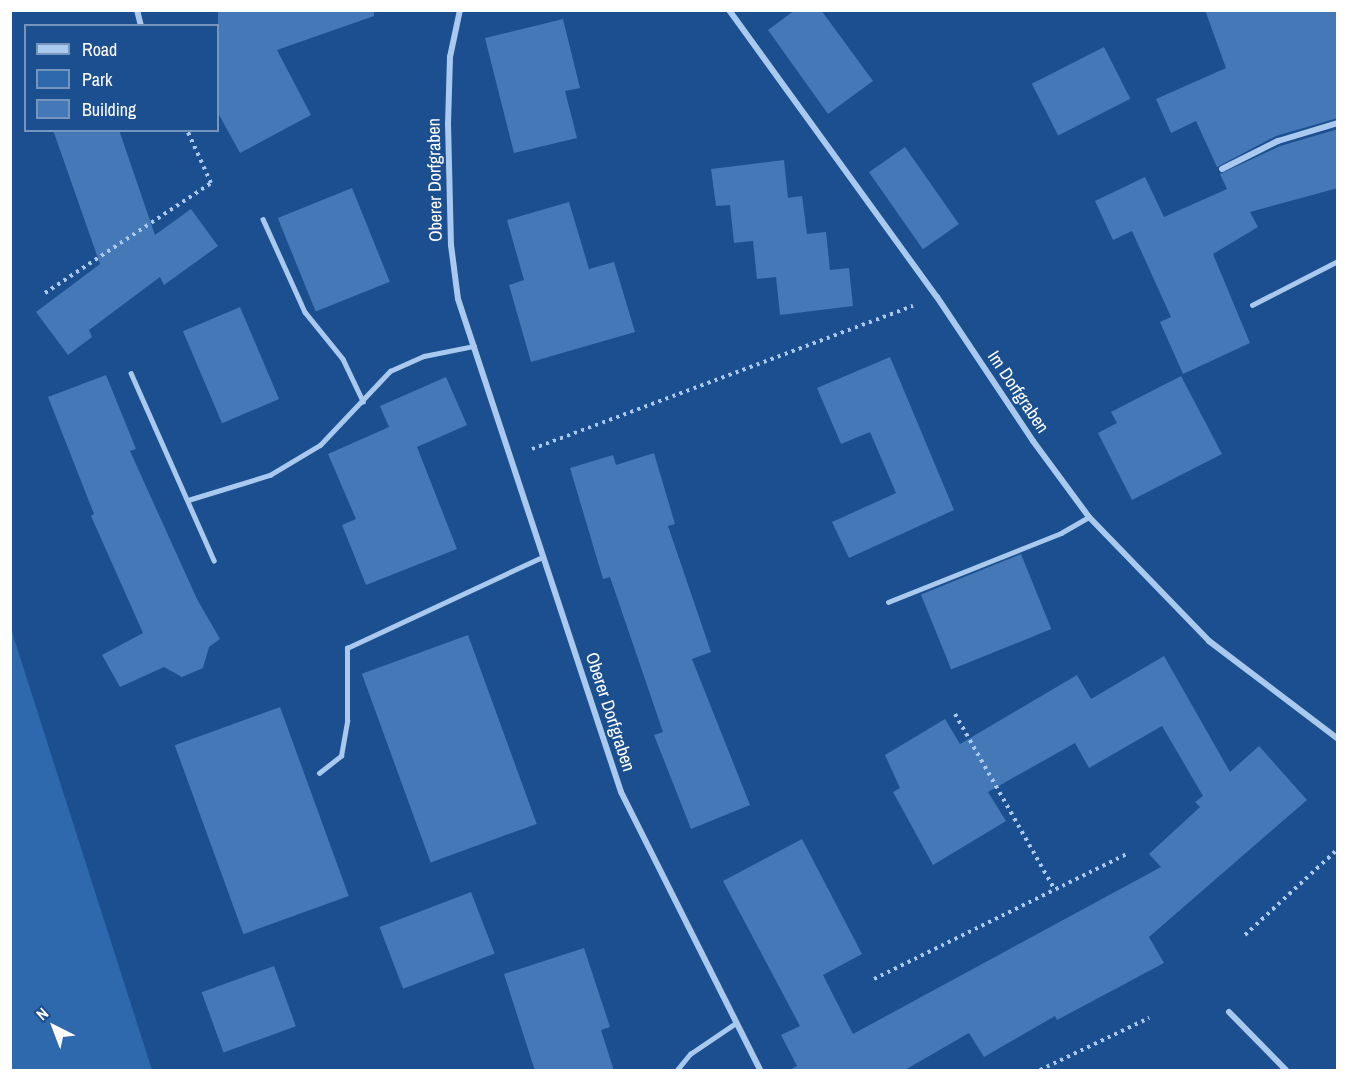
<!DOCTYPE html>
<style>
body{margin:0}
#map{position:relative;width:1348px;height:1081px;overflow:hidden;background:#1b4f8f;font-family:"Archivo Narrow",sans-serif}
div>[style]{position:absolute}
[style*='--x']{left:calc(var(--x)*1px);top:calc(var(--y)*1px);width:calc(var(--w)*1px);rotate:calc(var(--a)*1deg)}
.green>*{inset:0;background:#2e69ad}
.building>*{inset:0;background:#4478b7;transform-origin:0 0}
.path>*{height:4px;margin-top:-2px;transform-origin:0;background:repeating-linear-gradient(90deg,#a9c9ee 0 3px,transparent 0 7.5px)}
.lane>*{height:4.5px;margin:-2.25px;padding:0 2.25px;transform-origin:2.25px;border-radius:2.25px;background:#a9c9ee}
.street>*{height:6px;margin:-3px;padding:0 3px;transform-origin:3px;border-radius:3px;background:#a9c9ee}
span{translate:-50% -50%;white-space:nowrap;text-align:center;line-height:1.15;-webkit-text-stroke:4.5px #1b4f8f;paint-order:stroke}
.street-label{font-size:18px;color:#fff}
.frame{position:absolute;inset:0;border:12px solid #fff;pointer-events:none}
.legend{position:absolute;left:24px;top:24px;width:195px;height:108px;box-sizing:border-box;background:#1b4f8f;border:2px solid #7695bc;margin:0;padding:8px 10px;list-style:none;font-size:18px;color:#fff}
.legend li{display:flex;align-items:center;gap:12px;height:30px}
.legend b{width:30px;border:2px solid #7695bc}
.north{position:absolute;left:24px;top:997px;width:60px;height:60px;-webkit-text-stroke:4px #1b4f8f;paint-order:stroke;rotate:318deg;font-size:16px;font-weight:700;line-height:24px;text-align:center;color:#fff}
.north::after{content:'';display:block;margin:auto;width:21px;height:27px;background:#fff;clip-path:polygon(50% 0,100% 100%,50% 72%,0 100%)}
</style>
<div id="map">
<div class="green">
<div style="clip-path:polygon(10px 629px,11px 629px,152px 1070px,11px 1070px)"></div>
</div>
<div class="building">
<div style="clip-path:polygon(218px 10px,374px 10px,374px 16px,277px 50px,311px 115px,240px 153px,218px 113px)"></div>
<div style="clip-path:polygon(795px 10px,821px 10px,873px 81px,828px 114px,768px 30px)"></div>
<div style="clip-path:polygon(1205px 10px,1338px 10px,1338px 118px,1276px 136px,1217px 167px,1196px 121px,1171px 133px,1156px 99px,1226px 68px)"></div>
<div style="clip-path:polygon(563px 19px,580px 88px,565px 91px,577px 138px,514px 153px,485px 38px)"></div>
<div style="left:1104px;top:47px;width:58px;height:81px;rotate:63deg"></div>
<div style="clip-path:polygon(1338px 129px,1338px 188px,1250px 212px,1258px 227px,1213px 254px,1250px 343px,1183px 374px,1160px 322px,1171px 317px,1132px 231px,1113px 240px,1095px 201px,1145px 177px,1164px 217px,1227px 189px,1220px 174px,1280px 146px)"></div>
<div style="clip-path:polygon(53px 130px,119px 130px,155px 235px,191px 209px,218px 246px,164px 285px,160px 277px,89px 330px,92px 337px,68px 355px,36px 312px,100px 264px)"></div>
<div style="left:905px;top:147px;width:94px;height:44px;rotate:55deg"></div>
<div style="clip-path:polygon(784px 160px,788px 198px,802px 196px,807px 234px,826px 232px,830px 270px,849px 268px,853px 306px,780px 315px,776px 277px,757px 279px,753px 241px,734px 243px,730px 205px,716px 206px,711px 169px)"></div>
<div style="left:352px;top:188px;width:101px;height:80px;rotate:68deg"></div>
<div style="clip-path:polygon(569px 202px,589px 269px,614px 262px,635px 332px,531px 362px,509px 285px,524px 280px,507px 220px)"></div>
<div style="left:240px;top:307px;width:100px;height:62px;rotate:67deg"></div>
<div style="clip-path:polygon(890px 357px,954px 510px,849px 558px,832px 522px,896px 493px,870px 432px,841px 444px,817px 388px)"></div>
<div style="clip-path:polygon(106px 375px,136px 449px,130px 451px,197px 599px,220px 639px,209px 647px,203px 668px,182px 677px,164px 667px,120px 687px,102px 655px,143px 633px,91px 516px,94px 514px,48px 397px)"></div>
<div style="clip-path:polygon(1181px 376px,1222px 454px,1132px 500px,1098px 433px,1117px 423px,1111px 412px)"></div>
<div style="clip-path:polygon(446px 377px,467px 425px,417px 447px,457px 549px,366px 585px,342px 525px,356px 519px,328px 454px,389px 427px,380px 406px)"></div>
<div style="clip-path:polygon(654px 453px,675px 524px,668px 526px,711px 652px,692px 659px,750px 805px,691px 829px,654px 735px,663px 732px,610px 577px,603px 579px,570px 468px,613px 455px,616px 465px)"></div>
<div style="left:1021px;top:554px;width:81px;height:108px;rotate:68deg"></div>
<div style="left:468px;top:635px;width:201px;height:113px;rotate:70deg"></div>
<div style="clip-path:polygon(1164px 656px,1230px 772px,1259px 746px,1307px 800px,1149px 937px,1164px 963px,1057px 1020px,1055px 1016px,984px 1057px,969px 1033px,903px 1071px,788px 1071px,797px 1066px,781px 1035px,800px 1026px,723px 881px,802px 839px,862px 954px,823px 975px,853px 1034px,1161px 867px,1149px 854px,1200px 807px,1195px 802px,1203px 796px,1162px 726px,1089px 768px,1075px 743px,988px 792px,1006px 821px,933px 865px,893px 792px,900px 788px,885px 755px,945px 719px,960px 744px,1077px 675px,1091px 699px)"></div>
<div style="left:280px;top:707px;width:201px;height:112px;rotate:70deg"></div>
<div style="left:471px;top:892px;width:66px;height:98px;rotate:69deg"></div>
<div style="clip-path:polygon(584px 948px,610px 1027px,601px 1030px,614px 1071px,535px 1071px,504px 974px)"></div>
<div style="left:274px;top:966px;width:64px;height:77px;rotate:70deg"></div>
</div>
<div class="path">
<div style="--x:45;--y:293;--w:199;--a:-33.5"></div>
<div style="--x:211;--y:183;--w:58;--a:-114.4"></div>
<div style="--x:532;--y:449;--w:407;--a:-20.6"></div>
<div style="--x:955;--y:714;--w:202;--a:60.4"></div>
<div style="--x:1245;--y:935;--w:127;--a:-42.8"></div>
<div style="--x:874;--y:979;--w:282;--a:-26.3"></div>
<div style="--x:1040;--y:1070;--w:121;--a:-25.5"></div>
</div>
<div class="lane">
<div style="--x:263;--y:219;--w:102;--a:65.7"></div>
<div style="--x:305;--y:312;--w:60;--a:51"></div>
<div style="--x:343;--y:359;--w:47;--a:64.5"></div>
<div style="--x:1252;--y:305;--w:97;--a:-27.1"></div>
<div style="--x:131;--y:373;--w:205;--a:66.1"></div>
<div style="--x:188;--y:500;--w:86;--a:-17"></div>
<div style="--x:270;--y:475;--w:58;--a:-31"></div>
<div style="--x:320;--y:445;--w:102;--a:-46.6"></div>
<div style="--x:390;--y:371;--w:37;--a:-24"></div>
<div style="--x:424;--y:356;--w:51;--a:-11.3"></div>
<div style="--x:888;--y:602;--w:186;--a:-21.7"></div>
<div style="--x:1061;--y:533;--w:32;--a:-30"></div>
<div style="--x:319;--y:773;--w:28;--a:-38"></div>
<div style="--x:341;--y:756;--w:36;--a:-80"></div>
<div style="--x:347;--y:721;--w:73;--a:-90"></div>
<div style="--x:347;--y:648;--w:215;--a:-25"></div>
<div style="--x:677;--y:1070;--w:21;--a:-51"></div>
<div style="--x:690;--y:1054;--w:55;--a:-34"></div>
</div>
<div class="street">
<div style="--x:137;--y:10;--w:16;--a:76"></div>
<div style="--x:460;--y:10;--w:48;--a:102"></div>
<div style="--x:450;--y:57;--w:66;--a:91.7"></div>
<div style="--x:448;--y:123;--w:122;--a:88.6"></div>
<div style="--x:451;--y:245;--w:54;--a:82.6"></div>
<div style="--x:458;--y:299;--w:519;--a:71.7"></div>
<div style="--x:621;--y:792;--w:311;--a:63.4"></div>
<div style="--x:729;--y:10;--w:354;--a:54.1"></div>
<div style="--x:937;--y:297;--w:173;--a:56.3"></div>
<div style="--x:1033;--y:441;--w:94;--a:53.6"></div>
<div style="--x:1089;--y:517;--w:173;--a:45.9"></div>
<div style="--x:1209;--y:641;--w:162;--a:37.2"></div>
<div style="--x:1222;--y:169;--w:63;--a:-26.6"></div>
<div style="--x:1278;--y:141;--w:63;--a:-16.7"></div>
<div style="--x:1229;--y:1012;--w:81;--a:45.5"></div>
</div>
<div class="street-label">
<span style="left:435px;top:180px;rotate:-91deg">Oberer Dorfgraben</span>
<span style="left:1018px;top:392px;rotate:56deg">Im Dorfgraben</span>
<span style="left:610px;top:712px;rotate:72deg">Oberer Dorfgraben</span>
</div>
<div class="frame"></div>
<ul class="legend">
<li><b style="height:8px;background:#a9c9ee"></b>Road</li>
<li><b style="height:16px;background:#2e69ad"></b>Park</li>
<li><b style="height:16px;background:#4478b7"></b>Building</li>
</ul>
<div class="north">N</div>
</div>
